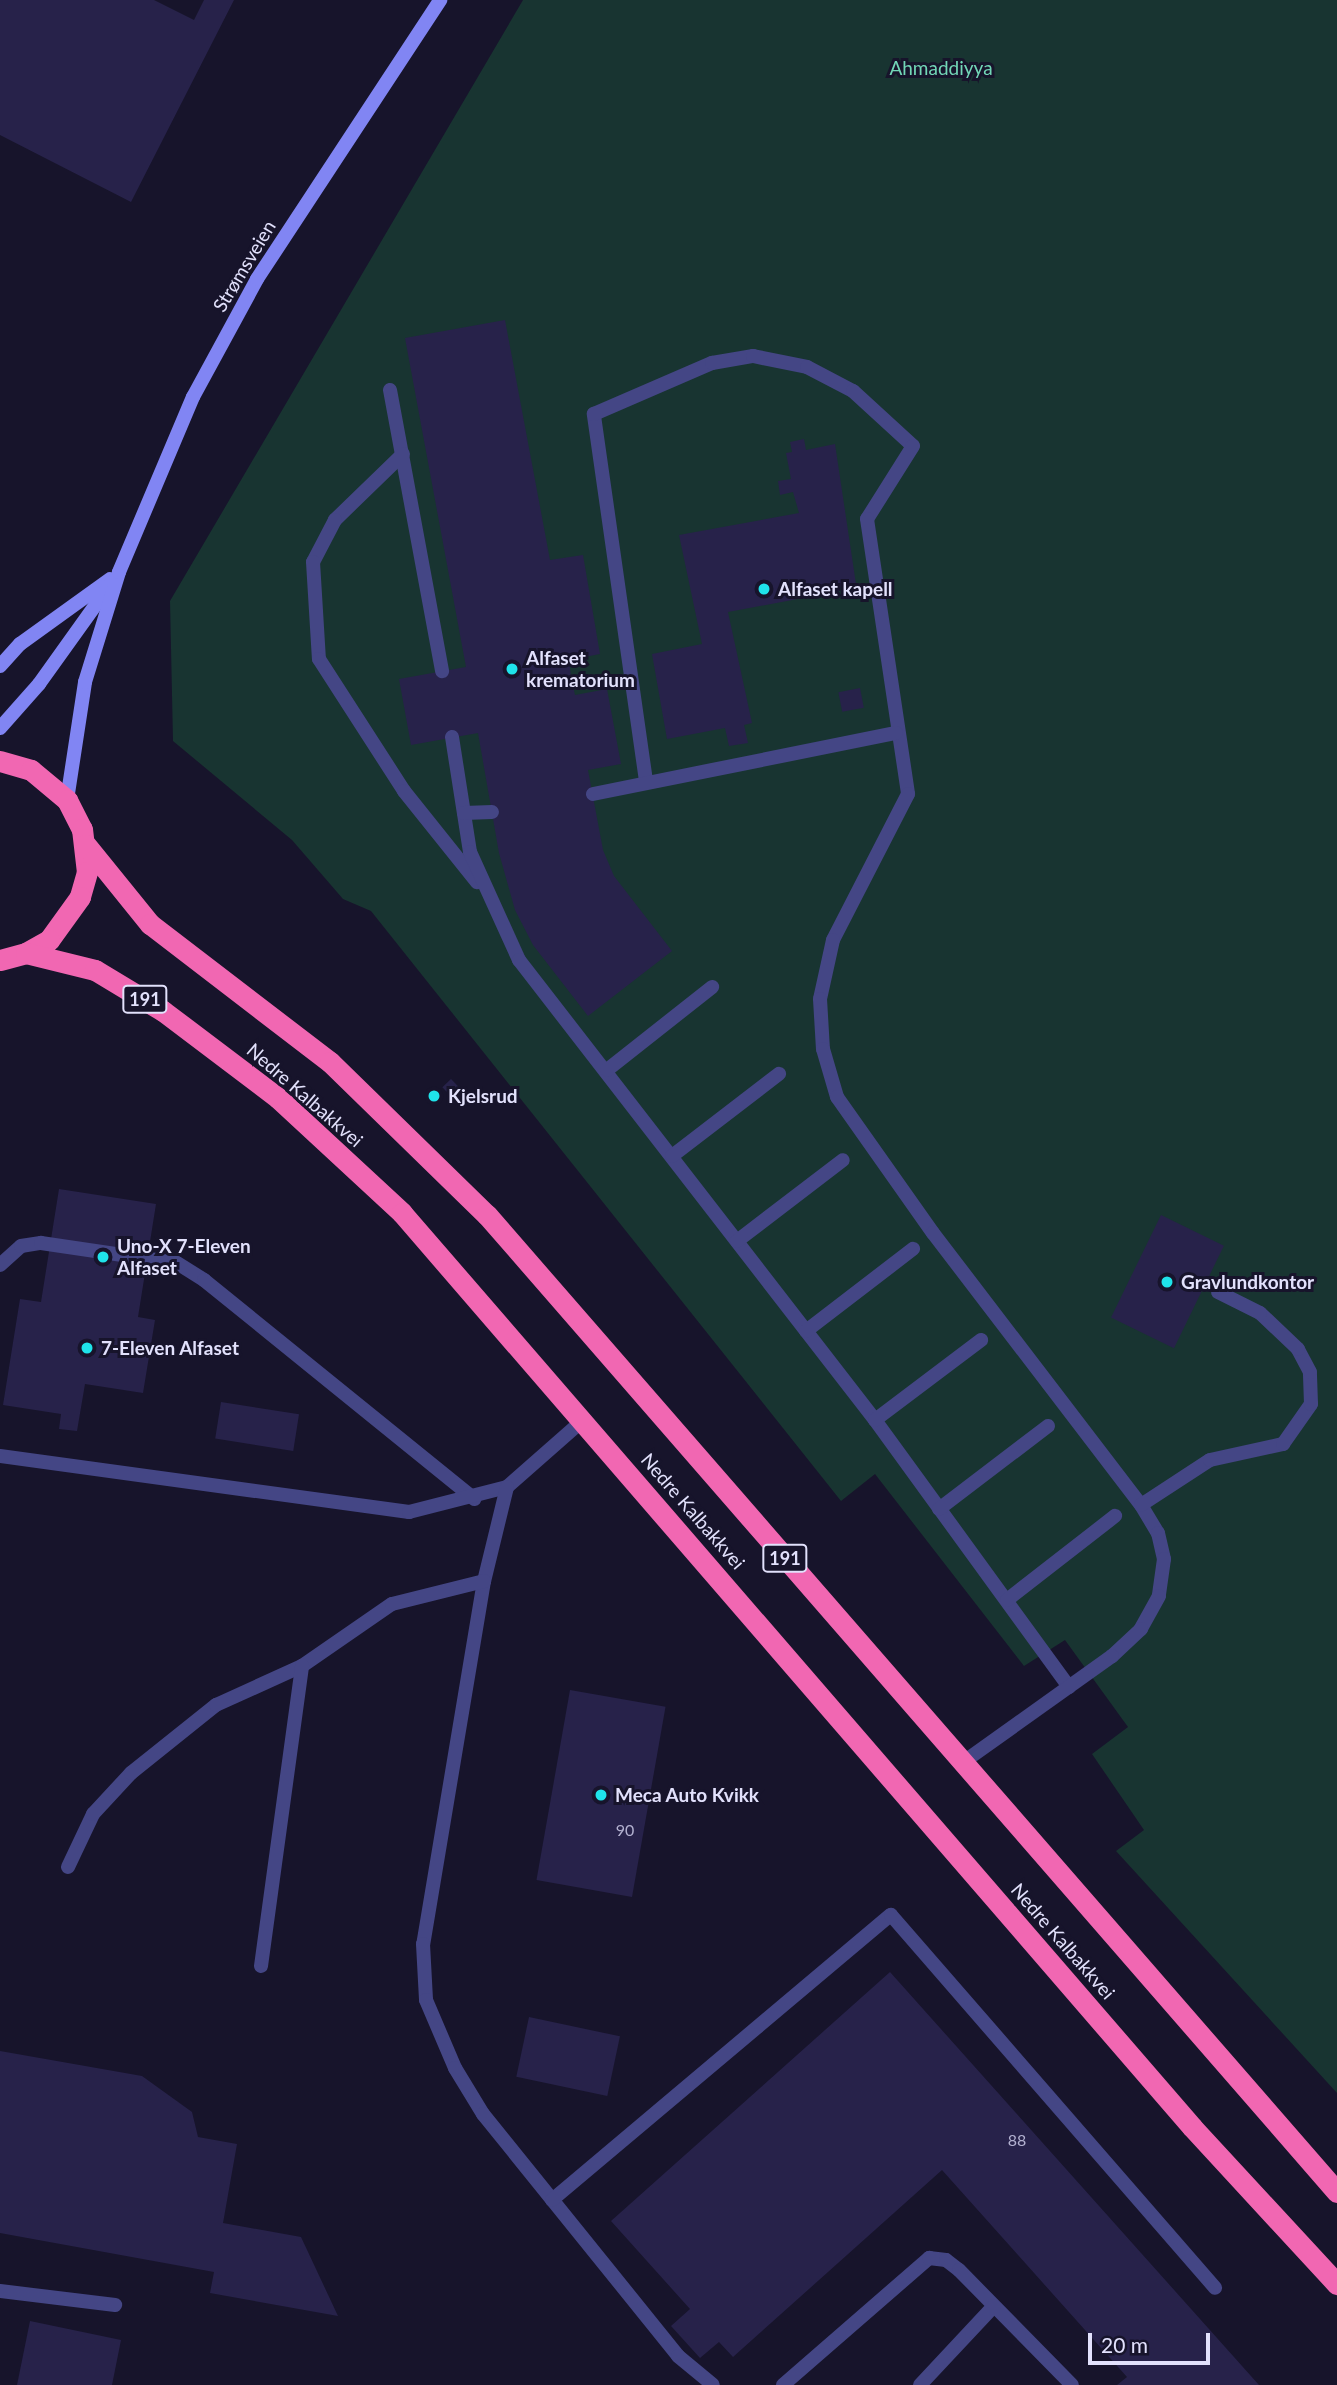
<!DOCTYPE html>
<meta charset="utf-8">
<style>
body{margin:0}
#map{position:relative;width:1337px;height:2385px;overflow:hidden;background:#17142b;font-family:Lato,sans-serif}
div>[style]{position:absolute}
[style*='--x']{left:calc(var(--x)*1px);top:calc(var(--y)*1px);width:calc(var(--w)*1px);rotate:calc(var(--a)*1deg)}
.green>*{inset:0;background:#183431}
.building>*{inset:0;background:#27224a;transform-origin:0 0}
.lane>*{height:14px;margin:-7px;padding:0 7px;transform-origin:7px;border-radius:7px;background:#444685}
.secondary>*{height:14px;margin:-7px;padding:0 7px;transform-origin:7px;border-radius:7px;background:#8185f3}
.highway>*{height:21px;margin:-10.5px;padding:0 10.5px;transform-origin:10.5px;border-radius:10.5px;background:#f167b2}
.dots>*{width:19px;height:19px;translate:-50% -50%;box-sizing:border-box;border:4px solid #17142b;border-radius:50%}
span{translate:-50% -50%;white-space:nowrap;text-align:center;line-height:1.15;-webkit-text-stroke:6px #17142b;paint-order:stroke}
.number-label{font-size:16px;color:#b3b1d0}
.number-label span{-webkit-text-stroke-width:0}
.shield-label span{padding:2px 5px;background:#17142b;border:2px solid;border-radius:5px;-webkit-text-stroke-width:0}
.shield-label{font-size:18px;color:#e2e1fc;font-weight:700}
.park-label{font-size:19px;color:#72d7b7}
.street-label{font-size:19px;color:#e2e1fc}
.poi-label{font-size:19px;color:#e2e1fc;font-weight:700}
.left{translate:0 -50%;text-align:left}
.scale{position:absolute;left:1088px;top:2333px;width:122px;height:32px;box-sizing:border-box;border:4px solid #e2e1fc;border-top:0;padding-left:9px;font-size:21px;line-height:24px;white-space:nowrap;color:#e2e1fc;-webkit-text-stroke:5px #17142b;paint-order:stroke}
</style>
<div id="map">
<div class="green">
<div style="clip-path:polygon(523px 0,1337px 0,1337px 2093px,1116px 1851px,1144px 1830px,1092px 1754px,1128px 1727px,1065px 1640px,1024px 1666px,875px 1474px,841px 1501px,371px 911px,343px 899px,292px 840px,173px 741px,170px 601px)"></div>
</div>
<div class="building">
<div style="clip-path:polygon(0 0,154px 0,194px 20px,204px 0,234px 0,131px 202px,0 135px)"></div>
<div style="clip-path:polygon(505px 320px,550px 560px,583px 555px,600px 654px,569px 660px,571px 677px,575px 695px,607px 689px,621px 764px,588px 770px,603px 850px,614px 876px,672px 951px,588px 1016px,533px 945px,515px 910px,499px 853px,478px 733px,411px 745px,399px 679px,466px 667px,405px 338px)"></div>
<div style="clip-path:polygon(804px 439px,806px 450px,835px 444px,856px 584px,839px 587px,840px 591px,728px 612px,752px 723px,744px 725px,748px 743px,729px 746px,725px 728px,667px 739px,652px 654px,702px 644px,679px 535px,799px 513px,793px 492px,780px 495px,778px 481px,791px 479px,786px 453px,792px 452px,790px 442px)"></div>
<div style="left:860px;top:688px;width:20px;height:22px;rotate:79deg"></div>
<div style="left:451px;top:1079px;width:29px;height:12px;rotate:46deg"></div>
<div style="clip-path:polygon(59px 1189px,156px 1204px,138px 1317px,155px 1320px,143px 1393px,85px 1384px,77px 1431px,59px 1429px,61px 1414px,3px 1405px,20px 1299px,41px 1302px)"></div>
<div style="left:1161px;top:1215px;width:70px;height:114px;rotate:26deg"></div>
<div style="left:221px;top:1402px;width:79px;height:37px;rotate:9deg"></div>
<div style="left:570px;top:1690px;width:97px;height:193px;rotate:10deg"></div>
<div style="clip-path:polygon(890px 1972px,1259px 2385px,1117px 2385px,1127px 2377px,942px 2170px,733px 2357px,719px 2342px,700px 2358px,671px 2326px,690px 2309px,611px 2221px)"></div>
<div style="left:529px;top:2017px;width:93px;height:61px;rotate:12deg"></div>
<div style="clip-path:polygon(0 2051px,142px 2076px,192px 2112px,198px 2137px,237px 2144px,223px 2223px,301px 2237px,338px 2316px,210px 2293px,214px 2272px,0 2233px)"></div>
<div style="clip-path:polygon(30px 2321px,121px 2340px,112px 2385px,17px 2385px)"></div>
</div>
<div class="lane">
<div style="--x:390;--y:390;--w:286;--a:79.5"></div>
<div style="--x:403;--y:454;--w:95;--a:135.9"></div>
<div style="--x:335;--y:520;--w:47;--a:117.6"></div>
<div style="--x:313;--y:562;--w:97;--a:86.5"></div>
<div style="--x:319;--y:659;--w:157;--a:57.2"></div>
<div style="--x:404;--y:791;--w:117;--a:51.3"></div>
<div style="--x:452;--y:737;--w:116;--a:81.1"></div>
<div style="--x:470;--y:852;--w:119;--a:65.6"></div>
<div style="--x:519;--y:960;--w:582;--a:52.26"></div>
<div style="--x:875;--y:1420;--w:330;--a:54"></div>
<div style="--x:646;--y:781;--w:371;--a:-98.1"></div>
<div style="--x:594;--y:414;--w:129;--a:-23.4"></div>
<div style="--x:712;--y:363;--w:42;--a:-9.7"></div>
<div style="--x:753;--y:356;--w:55;--a:11.5"></div>
<div style="--x:807;--y:367;--w:52;--a:27.6"></div>
<div style="--x:853;--y:391;--w:81;--a:42.5"></div>
<div style="--x:913;--y:446;--w:86;--a:122.2"></div>
<div style="--x:867;--y:519;--w:278;--a:81.5"></div>
<div style="--x:908;--y:794;--w:164;--a:117.2"></div>
<div style="--x:833;--y:940;--w:60;--a:102.4"></div>
<div style="--x:820;--y:999;--w:50;--a:86.6"></div>
<div style="--x:823;--y:1049;--w:50;--a:73.7"></div>
<div style="--x:837;--y:1097;--w:166;--a:54.8"></div>
<div style="--x:933;--y:1233;--w:342;--a:52.6"></div>
<div style="--x:1141;--y:1505;--w:33;--a:59"></div>
<div style="--x:1158;--y:1533;--w:27;--a:77"></div>
<div style="--x:1164;--y:1559;--w:37;--a:98"></div>
<div style="--x:1159;--y:1596;--w:38;--a:119"></div>
<div style="--x:1141;--y:1629;--w:40;--a:137"></div>
<div style="--x:1112;--y:1656;--w:184;--a:144.5"></div>
<div style="--x:593;--y:794;--w:309;--a:-11.4"></div>
<div style="--x:464;--y:813;--w:28;--a:-2"></div>
<div style="--x:607;--y:1070;--w:134;--a:-38.3"></div>
<div style="--x:672;--y:1156;--w:135;--a:-37.5"></div>
<div style="--x:737;--y:1241;--w:133;--a:-37.4"></div>
<div style="--x:0;--y:1265;--w:28;--a:-42"></div>
<div style="--x:21;--y:1246;--w:20;--a:-9"></div>
<div style="--x:41;--y:1243;--w:137;--a:8.4"></div>
<div style="--x:177;--y:1263;--w:32;--a:32"></div>
<div style="--x:204;--y:1280;--w:348;--a:39"></div>
<div style="--x:806;--y:1331;--w:135;--a:-37.5"></div>
<div style="--x:875;--y:1420;--w:133;--a:-37"></div>
<div style="--x:0;--y:1456;--w:413;--a:7.8"></div>
<div style="--x:409;--y:1512;--w:101;--a:-14.3"></div>
<div style="--x:507;--y:1487;--w:103;--a:-41.4"></div>
<div style="--x:507;--y:1487;--w:97;--a:103.7"></div>
<div style="--x:484;--y:1581;--w:368;--a:99.5"></div>
<div style="--x:423;--y:1944;--w:56;--a:86.9"></div>
<div style="--x:426;--y:2000;--w:74;--a:66.9"></div>
<div style="--x:455;--y:2068;--w:54;--a:58.7"></div>
<div style="--x:483;--y:2114;--w:311;--a:51.1"></div>
<div style="--x:678;--y:2356;--w:45;--a:39.6"></div>
<div style="--x:1141;--y:1505;--w:82;--a:-33.1"></div>
<div style="--x:1210;--y:1460;--w:75;--a:-12.4"></div>
<div style="--x:1283;--y:1444;--w:49;--a:-55"></div>
<div style="--x:1311;--y:1404;--w:32;--a:-92"></div>
<div style="--x:1310;--y:1372;--w:26;--a:-118"></div>
<div style="--x:1298;--y:1349;--w:52;--a:-136.5"></div>
<div style="--x:1260;--y:1313;--w:47;--a:-153.4"></div>
<div style="--x:939;--y:1509;--w:137;--a:-37.3"></div>
<div style="--x:1007;--y:1600;--w:137;--a:-37.9"></div>
<div style="--x:68;--y:1867;--w:59;--a:-64.7"></div>
<div style="--x:93;--y:1814;--w:56;--a:-47.2"></div>
<div style="--x:131;--y:1773;--w:109;--a:-38.7"></div>
<div style="--x:216;--y:1705;--w:94;--a:-24.4"></div>
<div style="--x:302;--y:1666;--w:109;--a:-34.6"></div>
<div style="--x:392;--y:1604;--w:95;--a:-14"></div>
<div style="--x:261;--y:1966;--w:303;--a:-82.2"></div>
<div style="--x:552;--y:2200;--w:443;--a:-40.1"></div>
<div style="--x:891;--y:1915;--w:494;--a:49"></div>
<div style="--x:0;--y:2291;--w:116;--a:6.9"></div>
<div style="--x:783;--y:2385;--w:194;--a:-41"></div>
<div style="--x:929;--y:2258;--w:17;--a:7"></div>
<div style="--x:946;--y:2260;--w:16;--a:38"></div>
<div style="--x:959;--y:2270;--w:161;--a:45.5"></div>
<div style="--x:920;--y:2385;--w:108;--a:-46.9"></div>
</div>
<div class="secondary">
<div style="--x:0;--y:666;--w:30;--a:-48"></div>
<div style="--x:20;--y:644;--w:111;--a:-35.8"></div>
<div style="--x:0;--y:728;--w:59;--a:-48.4"></div>
<div style="--x:39;--y:684;--w:125;--a:-54.4"></div>
<div style="--x:67;--y:800;--w:119;--a:-81.3"></div>
<div style="--x:85;--y:682;--w:115;--a:-72.8"></div>
<div style="--x:119;--y:572;--w:190;--a:-67.1"></div>
<div style="--x:193;--y:397;--w:134;--a:-61.5"></div>
<div style="--x:257;--y:279;--w:334;--a:-56.7"></div>
</div>
<div class="highway">
<div style="--x:0;--y:761;--w:32;--a:16"></div>
<div style="--x:31;--y:770;--w:47;--a:39.8"></div>
<div style="--x:67;--y:800;--w:33;--a:63"></div>
<div style="--x:82;--y:829;--w:43;--a:83.4"></div>
<div style="--x:87;--y:872;--w:26;--a:106"></div>
<div style="--x:80;--y:897;--w:53;--a:125.8"></div>
<div style="--x:49;--y:940;--w:26;--a:151"></div>
<div style="--x:26;--y:953;--w:27;--a:165"></div>
<div style="--x:86;--y:845;--w:102;--a:51"></div>
<div style="--x:150;--y:924;--w:227;--a:37.5"></div>
<div style="--x:330;--y:1062;--w:219;--a:44.3"></div>
<div style="--x:487;--y:1215;--w:1295;--a:48.98"></div>
<div style="--x:26;--y:953;--w:71;--a:13.8"></div>
<div style="--x:95;--y:970;--w:79;--a:31.1"></div>
<div style="--x:163;--y:1011;--w:144;--a:37.1"></div>
<div style="--x:278;--y:1098;--w:169;--a:42.8"></div>
<div style="--x:402;--y:1213;--w:1208;--a:49.16"></div>
<div style="--x:1192;--y:2127;--w:214;--a:47.3"></div>
</div>
<div class="dots">
<div style="left:764px;top:589px;background:#1fe3ea"></div>
<div style="left:512px;top:669px;background:#1fe3ea"></div>
<div style="left:434px;top:1096px;background:#1fe3ea"></div>
<div style="left:103px;top:1257px;background:#1fe3ea"></div>
<div style="left:1167px;top:1282px;background:#1fe3ea"></div>
<div style="left:87px;top:1348px;background:#1fe3ea"></div>
<div style="left:601px;top:1795px;background:#1fe3ea"></div>
</div>
<div class="number-label">
<span style="left:625px;top:1830px">90</span>
<span style="left:1017px;top:2140px">88</span>
</div>
<div class="shield-label">
<span style="left:145px;top:999px">191</span>
<span style="left:785px;top:1558px">191</span>
</div>
<div class="park-label">
<span style="left:941px;top:68px">Ahmaddiyya</span>
</div>
<div class="street-label">
<span style="left:244px;top:266px;rotate:-59deg">Strømsveien</span>
<span style="left:305px;top:1095px;rotate:41deg">Nedre Kalbakkvei</span>
<span style="left:693px;top:1511px;rotate:49deg">Nedre Kalbakkvei</span>
<span style="left:1063px;top:1941px;rotate:49deg">Nedre Kalbakkvei</span>
</div>
<div class="poi-label">
<span class="left" style="left:778px;top:589px">Alfaset kapell</span>
<span class="left" style="left:526px;top:669px">Alfaset<br>krematorium</span>
<span class="left" style="left:448px;top:1096px">Kjelsrud</span>
<span class="left" style="left:117px;top:1257px">Uno-X 7-Eleven<br>Alfaset</span>
<span class="left" style="left:1181px;top:1282px">Gravlundkontor</span>
<span class="left" style="left:101px;top:1348px">7-Eleven Alfaset</span>
<span class="left" style="left:615px;top:1795px">Meca Auto Kvikk</span>
</div>
<div class="scale">20 m</div>
</div>
